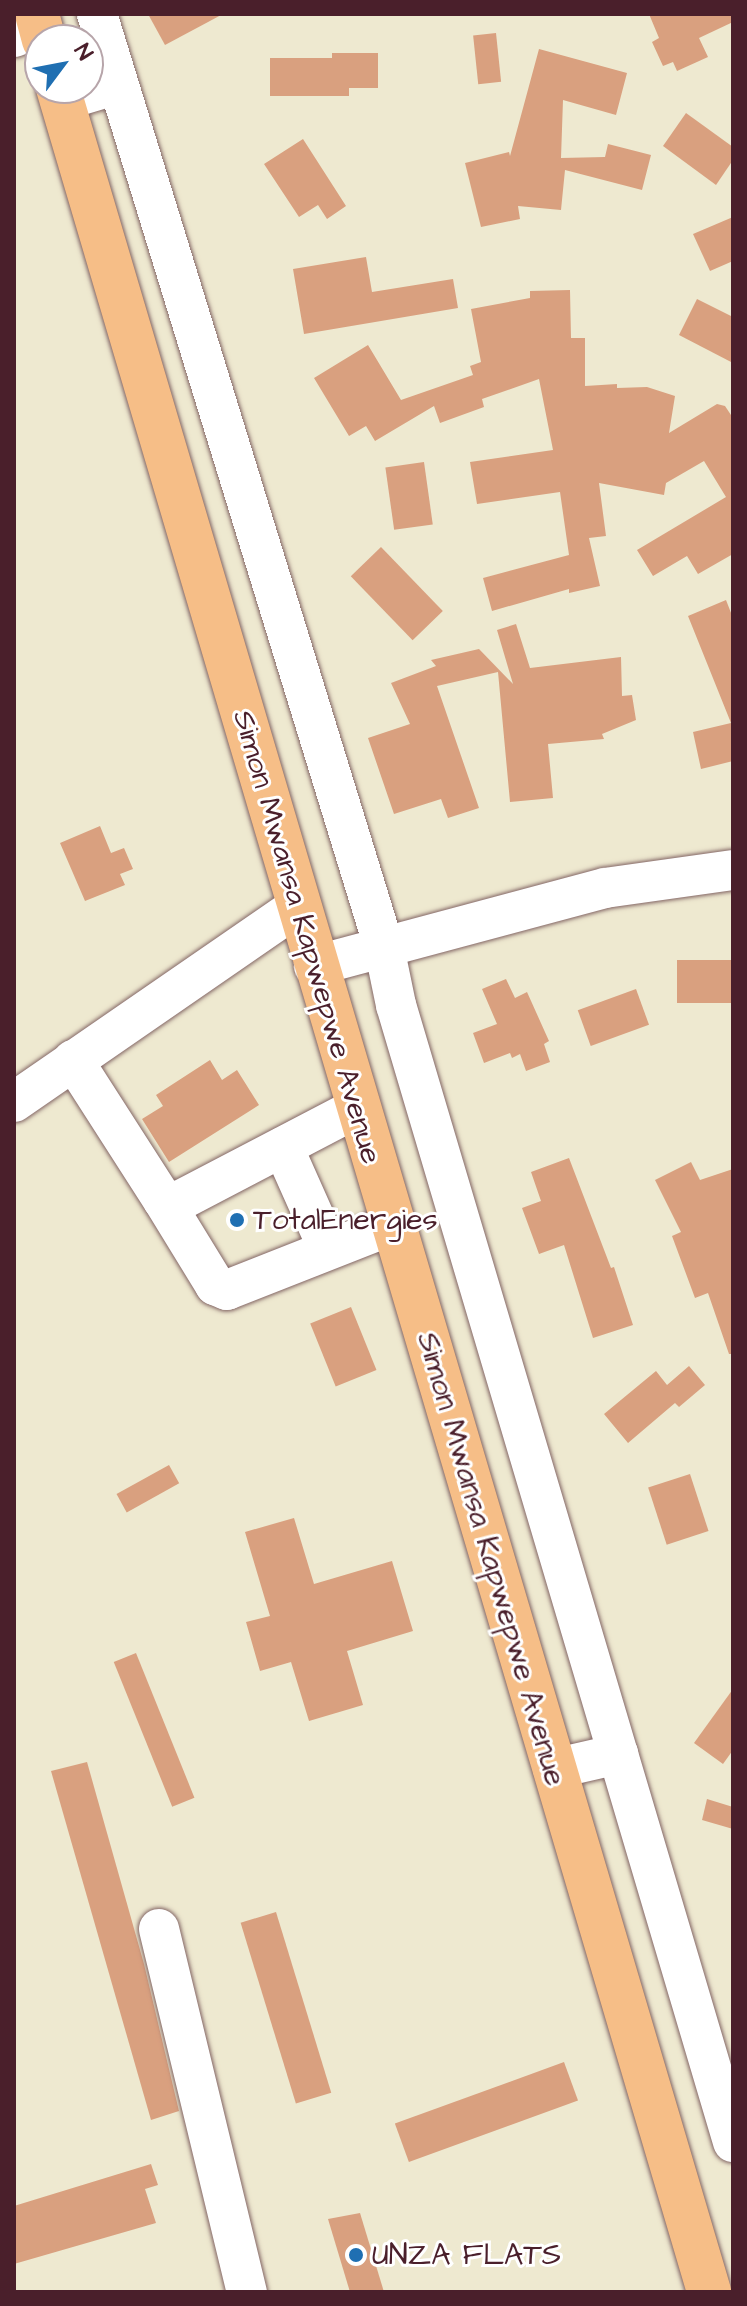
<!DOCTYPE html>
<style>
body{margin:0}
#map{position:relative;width:747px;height:2306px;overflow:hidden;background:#eee9d0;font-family:"Architects Daughter",sans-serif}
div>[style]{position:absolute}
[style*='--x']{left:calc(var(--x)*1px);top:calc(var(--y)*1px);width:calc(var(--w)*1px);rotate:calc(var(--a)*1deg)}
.building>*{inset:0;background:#d9a07f;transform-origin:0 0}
.roads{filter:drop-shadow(0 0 2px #836665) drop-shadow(0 0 2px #836665)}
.minor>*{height:40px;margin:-20px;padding:0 20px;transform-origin:20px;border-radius:20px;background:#fff}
.major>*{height:44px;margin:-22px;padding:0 22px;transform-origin:22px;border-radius:22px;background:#f6be87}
.dots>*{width:22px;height:22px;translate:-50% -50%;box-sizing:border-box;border:4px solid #fff;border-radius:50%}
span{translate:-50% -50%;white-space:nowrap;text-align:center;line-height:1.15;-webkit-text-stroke:6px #fff;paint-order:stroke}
.street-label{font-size:30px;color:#4a1f2b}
.poi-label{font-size:30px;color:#4a1f2b}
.left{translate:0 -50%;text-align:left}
.frame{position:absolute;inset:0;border:16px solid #4a1f2b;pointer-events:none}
.north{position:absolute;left:24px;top:24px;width:80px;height:80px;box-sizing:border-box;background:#fff;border:2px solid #b7a5aa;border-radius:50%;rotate:58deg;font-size:22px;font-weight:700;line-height:32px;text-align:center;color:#4a1f2b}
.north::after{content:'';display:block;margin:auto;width:28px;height:36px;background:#1f6fb2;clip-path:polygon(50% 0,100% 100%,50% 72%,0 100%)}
</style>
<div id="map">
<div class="building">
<div style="clip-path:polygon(148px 14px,223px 14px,165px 45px)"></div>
<div style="clip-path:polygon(649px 14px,733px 14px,733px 22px,699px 38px,708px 57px,677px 71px,673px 62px,663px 66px,652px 42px,659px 38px)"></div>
<div style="left:496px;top:33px;width:49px;height:23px;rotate:84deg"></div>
<div style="clip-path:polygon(539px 49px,627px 73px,616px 115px,563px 100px,561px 158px,605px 157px,608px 144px,651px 155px,642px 190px,565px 170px,561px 210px,518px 206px,520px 219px,481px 227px,465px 163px,509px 152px,510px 156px)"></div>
<div style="clip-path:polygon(332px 53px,378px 53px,378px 88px,349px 88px,349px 96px,270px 96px,270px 58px,332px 58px)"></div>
<div style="clip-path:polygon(686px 113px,733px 147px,733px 160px,716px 185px,663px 146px)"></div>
<div style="clip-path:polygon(303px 139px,346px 206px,327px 219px,318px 205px,299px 217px,264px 164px)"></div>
<div style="clip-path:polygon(733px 217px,733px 261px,710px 271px,693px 234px)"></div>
<div style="clip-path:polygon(366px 257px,372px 292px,453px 279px,458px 308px,304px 334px,293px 269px)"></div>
<div style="clip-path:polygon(570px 290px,571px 338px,585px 338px,585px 386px,617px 384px,617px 388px,647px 387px,675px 396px,669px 433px,717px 404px,725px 406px,733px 418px,733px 554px,698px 574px,687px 556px,653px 576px,637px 550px,726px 497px,704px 461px,666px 483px,664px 495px,599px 483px,606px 536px,589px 538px,600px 586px,569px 593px,569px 589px,492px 611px,483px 578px,569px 555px,560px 492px,477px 504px,470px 462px,553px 450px,539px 379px,482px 399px,484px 407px,440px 423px,434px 406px,375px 441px,366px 426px,349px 436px,314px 378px,368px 345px,401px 400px,473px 375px,470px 366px,481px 362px,471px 309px,530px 298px,530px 291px)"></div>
<div style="clip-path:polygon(697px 299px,733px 317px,733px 363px,679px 335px)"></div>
<div style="left:424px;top:462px;width:63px;height:39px;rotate:82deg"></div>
<div style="left:381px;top:547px;width:89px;height:42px;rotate:46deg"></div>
<div style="clip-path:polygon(726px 600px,733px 618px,733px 761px,701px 769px,693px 732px,731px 723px,688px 616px)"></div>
<div style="clip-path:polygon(516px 624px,530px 668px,621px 657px,622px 696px,632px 695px,636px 720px,602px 734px,604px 739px,548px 744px,553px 798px,510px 802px,498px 672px,437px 686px,479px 808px,448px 818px,441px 799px,394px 814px,368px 738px,410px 724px,391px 683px,436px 666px,431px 660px,479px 649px,513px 684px,497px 630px)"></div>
<div style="clip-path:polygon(100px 826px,111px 853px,124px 848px,133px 869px,120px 874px,125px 885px,85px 901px,60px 843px)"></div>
<div style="left:733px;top:960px;width:43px;height:56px;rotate:90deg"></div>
<div style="clip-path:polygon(506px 979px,515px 998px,527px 992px,549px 1041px,544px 1044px,550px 1062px,526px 1071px,520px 1054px,512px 1058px,510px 1053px,484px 1063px,473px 1033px,497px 1024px,482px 989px)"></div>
<div style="left:636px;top:989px;width:38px;height:62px;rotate:70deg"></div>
<div style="clip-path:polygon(210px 1060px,222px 1080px,237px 1070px,259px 1105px,169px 1162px,142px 1119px,163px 1106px,156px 1095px)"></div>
<div style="clip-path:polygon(569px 1158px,611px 1268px,614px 1267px,633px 1325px,593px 1338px,564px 1245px,539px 1254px,522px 1208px,541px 1201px,531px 1172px)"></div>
<div style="clip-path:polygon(691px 1162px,700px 1180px,733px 1169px,733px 1354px,729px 1354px,708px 1293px,695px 1298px,672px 1236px,681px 1232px,655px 1180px)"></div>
<div style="left:351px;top:1307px;width:68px;height:44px;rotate:68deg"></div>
<div style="clip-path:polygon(689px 1366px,705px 1385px,679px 1407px,675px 1403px,628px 1443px,604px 1414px,656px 1371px,667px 1385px)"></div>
<div style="left:169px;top:1465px;width:21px;height:60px;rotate:61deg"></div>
<div style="left:690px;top:1474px;width:60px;height:44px;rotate:72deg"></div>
<div style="clip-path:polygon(294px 1518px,314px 1584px,392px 1561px,413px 1631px,347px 1651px,363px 1705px,309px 1721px,291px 1662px,260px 1671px,246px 1622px,270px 1616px,245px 1532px)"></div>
<div style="left:136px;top:1653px;width:156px;height:24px;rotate:68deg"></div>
<div style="clip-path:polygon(733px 1689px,733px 1750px,723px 1764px,694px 1743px)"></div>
<div style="clip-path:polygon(87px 1762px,144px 1964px,179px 2111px,151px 2120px,51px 1771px)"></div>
<div style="clip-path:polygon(707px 1799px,733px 1807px,733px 1829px,702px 1820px)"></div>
<div style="left:276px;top:1912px;width:189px;height:37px;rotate:73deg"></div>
<div style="left:564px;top:2062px;width:41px;height:180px;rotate:70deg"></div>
<div style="clip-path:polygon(151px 2164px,158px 2185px,145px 2189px,156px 2223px,14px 2264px,14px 2206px)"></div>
<div style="clip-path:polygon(360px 2213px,384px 2292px,350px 2292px,328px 2219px)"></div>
</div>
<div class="roads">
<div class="minor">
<div style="--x:97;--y:14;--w:976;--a:72.9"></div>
<div style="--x:384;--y:947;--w:59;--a:78.3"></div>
<div style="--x:396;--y:1005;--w:1186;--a:73.49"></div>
<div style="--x:14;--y:37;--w:28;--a:-21"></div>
<div style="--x:61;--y:101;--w:59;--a:-16.6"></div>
<div style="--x:314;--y:966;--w:301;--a:-15"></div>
<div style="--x:605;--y:888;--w:129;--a:-8"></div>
<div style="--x:73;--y:1060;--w:166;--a:57.3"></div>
<div style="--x:163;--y:1200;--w:16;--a:4"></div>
<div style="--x:179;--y:1201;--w:201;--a:-27.6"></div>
<div style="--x:14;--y:1102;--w:345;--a:-34.6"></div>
<div style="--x:283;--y:1147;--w:111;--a:66"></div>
<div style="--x:163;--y:1200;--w:100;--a:58.5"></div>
<div style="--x:215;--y:1285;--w:13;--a:23"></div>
<div style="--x:227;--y:1290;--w:177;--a:-21.5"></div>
<div style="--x:553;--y:1769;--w:67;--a:-13"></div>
<div style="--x:159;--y:1929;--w:374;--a:76.4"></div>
</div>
<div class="major">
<div style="--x:37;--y:14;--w:27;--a:75"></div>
<div style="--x:58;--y:88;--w:2298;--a:73.54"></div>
</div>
</div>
<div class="dots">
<div style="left:237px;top:1220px;background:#1f6fb2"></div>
<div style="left:356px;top:2255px;background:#1f6fb2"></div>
</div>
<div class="street-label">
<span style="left:307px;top:937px;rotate:74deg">Simon Mwansa Kapwepwe Avenue</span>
<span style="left:491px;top:1559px;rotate:74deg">Simon Mwansa Kapwepwe Avenue</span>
</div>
<div class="poi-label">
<span class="left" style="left:253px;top:1220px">TotalEnergies</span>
<span class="left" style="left:372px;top:2255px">UNZA FLATS</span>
</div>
<div class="frame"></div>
<div class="north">N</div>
</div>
